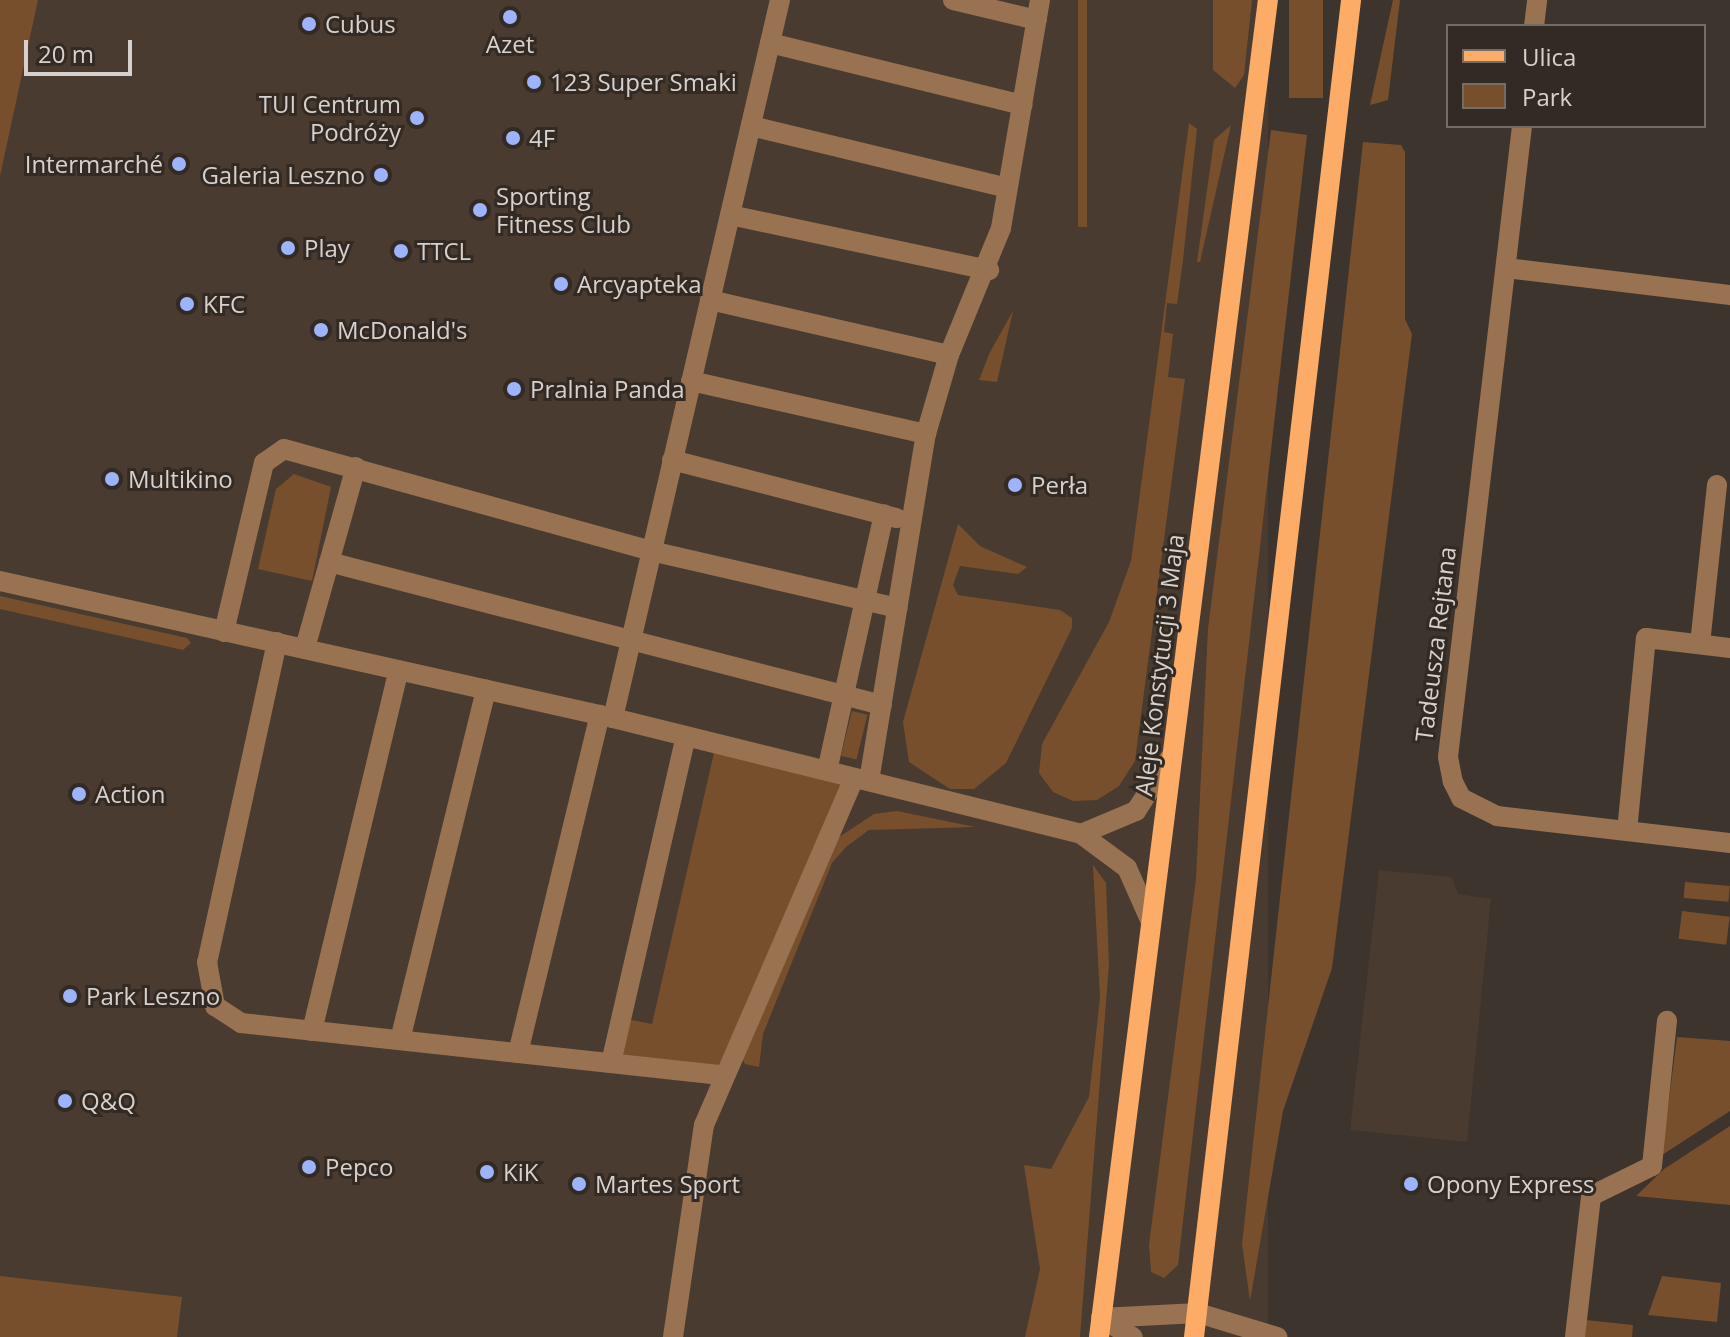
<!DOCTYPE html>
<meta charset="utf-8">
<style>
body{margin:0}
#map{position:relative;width:1730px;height:1337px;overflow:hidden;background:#3c342d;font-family:"Open Sans",sans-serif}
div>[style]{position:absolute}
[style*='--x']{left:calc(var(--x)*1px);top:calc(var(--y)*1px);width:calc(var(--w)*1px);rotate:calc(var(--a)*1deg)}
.built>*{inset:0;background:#493b30;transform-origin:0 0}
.green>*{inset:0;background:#784f2c;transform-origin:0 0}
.minor>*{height:20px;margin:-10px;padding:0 10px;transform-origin:10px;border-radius:10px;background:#997252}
.major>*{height:20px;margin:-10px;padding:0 10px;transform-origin:10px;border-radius:10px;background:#fcac67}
.dots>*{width:22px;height:22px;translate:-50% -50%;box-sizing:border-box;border:4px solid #322a23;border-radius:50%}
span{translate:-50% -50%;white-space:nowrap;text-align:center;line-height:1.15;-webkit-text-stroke:6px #322a23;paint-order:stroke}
.poi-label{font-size:24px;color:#d7d1cd}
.left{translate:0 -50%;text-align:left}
.right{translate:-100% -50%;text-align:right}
.street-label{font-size:24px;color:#d7d1cd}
.legend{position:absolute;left:1446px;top:24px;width:260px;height:104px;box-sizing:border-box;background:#322a23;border:2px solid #746d67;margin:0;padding:10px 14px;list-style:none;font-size:24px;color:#d7d1cd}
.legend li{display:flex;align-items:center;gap:16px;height:40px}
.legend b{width:40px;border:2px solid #746d67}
.scale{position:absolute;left:24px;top:40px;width:108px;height:36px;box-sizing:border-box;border:4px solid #d7d1cd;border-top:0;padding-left:10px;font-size:24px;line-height:28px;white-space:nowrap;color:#d7d1cd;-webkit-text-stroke:6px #322a23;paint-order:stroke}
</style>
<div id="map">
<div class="built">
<div style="left:0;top:0;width:1268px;height:1337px"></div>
<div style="clip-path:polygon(1379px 870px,1452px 877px,1458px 894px,1491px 899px,1467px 1142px,1350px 1130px)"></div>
</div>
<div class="green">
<div style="clip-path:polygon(0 0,38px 0,0 176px)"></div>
<div style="left:1078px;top:0;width:9px;height:227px"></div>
<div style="clip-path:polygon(1213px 0,1252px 0,1244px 75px,1235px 88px,1213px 70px)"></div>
<div style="left:1289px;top:0;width:34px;height:98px"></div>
<div style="clip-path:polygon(1393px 0,1400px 0,1388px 100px,1370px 105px)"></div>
<div style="clip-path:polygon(1189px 123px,1197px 129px,1183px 260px,1177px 304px,1167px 303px,1164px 332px,1173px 334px,1168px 377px,1185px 379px,1135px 761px,1119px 786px,1097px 800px,1073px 801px,1053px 792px,1039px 773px,1042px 744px,1109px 622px,1131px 561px)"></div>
<div style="clip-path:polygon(1231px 125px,1200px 262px,1197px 262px,1214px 140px)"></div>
<div style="clip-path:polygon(1271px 130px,1307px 135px,1178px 1265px,1164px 1278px,1151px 1272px,1149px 1245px,1196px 879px,1208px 629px)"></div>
<div style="clip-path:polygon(1363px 142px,1401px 145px,1405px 152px,1405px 319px,1412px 334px,1332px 968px,1283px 1111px,1250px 1301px,1242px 1244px)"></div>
<div style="clip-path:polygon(1013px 311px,997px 382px,979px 380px,990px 352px)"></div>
<div style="clip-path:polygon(294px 474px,331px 487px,312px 581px,258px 569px,276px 489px)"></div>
<div style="clip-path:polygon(958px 524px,980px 546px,1027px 567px,1018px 574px,960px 566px,953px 585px,958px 595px,1060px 610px,1072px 618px,1072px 628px,1006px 763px,974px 789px,950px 789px,909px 762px,903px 722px)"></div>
<div style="clip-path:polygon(0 596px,187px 638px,191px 643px,183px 650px,0 609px)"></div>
<div style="left:852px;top:711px;width:16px;height:46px;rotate:14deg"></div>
<div style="clip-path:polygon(716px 744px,854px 778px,830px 843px,874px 814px,897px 811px,975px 827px,869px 830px,846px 847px,832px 863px,763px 1034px,759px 1067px,745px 1064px,736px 1046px,723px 1075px,611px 1063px,621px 1018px,652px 1024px)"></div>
<div style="clip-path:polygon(1093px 865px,1106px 883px,1109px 964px,1080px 1337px,1025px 1337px,1040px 1269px,1024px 1165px,1051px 1169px,1089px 1097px,1100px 998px)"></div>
<div style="left:1685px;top:882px;width:45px;height:16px;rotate:5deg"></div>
<div style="left:1682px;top:911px;width:48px;height:28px;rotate:7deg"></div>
<div style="clip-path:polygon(1677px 1037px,1730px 1041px,1730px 1111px,1662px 1155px)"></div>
<div style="clip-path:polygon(1730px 1126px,1730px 1205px,1636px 1196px,1664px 1169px)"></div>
<div style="clip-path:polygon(0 1276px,182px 1297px,177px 1337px,0 1337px)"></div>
<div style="clip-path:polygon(1662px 1276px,1721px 1283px,1717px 1322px,1648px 1315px)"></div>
<div style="clip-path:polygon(1586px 1320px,1633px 1325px,1632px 1337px,1584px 1337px)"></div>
</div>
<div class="minor">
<div style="--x:953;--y:0;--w:86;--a:13.4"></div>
<div style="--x:1534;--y:26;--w:26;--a:-83"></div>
<div style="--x:770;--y:43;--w:260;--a:13.8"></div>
<div style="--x:751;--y:126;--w:263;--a:13.6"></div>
<div style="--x:1522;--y:126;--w:635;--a:96.69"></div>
<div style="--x:1448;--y:757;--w:25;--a:79"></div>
<div style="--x:1453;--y:782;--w:18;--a:63"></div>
<div style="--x:1461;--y:798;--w:40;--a:26.6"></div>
<div style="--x:1497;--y:816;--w:235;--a:6.6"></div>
<div style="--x:730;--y:215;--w:265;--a:12"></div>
<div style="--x:1506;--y:268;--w:226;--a:6.9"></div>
<div style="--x:710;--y:300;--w:245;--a:13"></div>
<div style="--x:691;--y:381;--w:241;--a:12.7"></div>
<div style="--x:672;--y:460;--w:232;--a:14.5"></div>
<div style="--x:329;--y:562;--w:571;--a:14.5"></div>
<div style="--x:0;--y:581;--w:628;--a:12.6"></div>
<div style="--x:613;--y:718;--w:482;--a:13.9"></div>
<div style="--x:1081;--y:834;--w:57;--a:36.5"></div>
<div style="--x:1127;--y:868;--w:59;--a:66"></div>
<div style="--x:224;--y:632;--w:174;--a:-76.7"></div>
<div style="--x:264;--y:463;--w:24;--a:-35"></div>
<div style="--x:284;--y:449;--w:381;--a:15.5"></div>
<div style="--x:651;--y:551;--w:253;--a:13"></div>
<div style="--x:277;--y:642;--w:328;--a:102.3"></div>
<div style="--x:207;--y:962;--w:45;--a:79.7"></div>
<div style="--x:215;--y:1006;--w:31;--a:33"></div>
<div style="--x:241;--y:1023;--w:485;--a:6.2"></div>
<div style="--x:1700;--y:644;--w:160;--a:-83.9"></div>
<div style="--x:305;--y:648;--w:188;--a:-74.3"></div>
<div style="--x:613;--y:718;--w:737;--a:-76.91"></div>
<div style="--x:827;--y:771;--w:263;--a:-77.5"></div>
<div style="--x:869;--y:781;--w:352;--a:-80.7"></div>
<div style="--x:926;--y:434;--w:82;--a:-73.8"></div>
<div style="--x:949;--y:355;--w:137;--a:-67.7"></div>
<div style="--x:1001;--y:228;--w:231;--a:-80.3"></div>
<div style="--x:1627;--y:831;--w:194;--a:-84.4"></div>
<div style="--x:1646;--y:638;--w:85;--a:6.8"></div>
<div style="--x:1081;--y:834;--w:60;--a:-22.7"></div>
<div style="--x:1136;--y:811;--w:63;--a:-57.3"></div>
<div style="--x:312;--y:1031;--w:371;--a:-76.5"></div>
<div style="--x:400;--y:1040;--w:361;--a:-76.2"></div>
<div style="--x:518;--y:1053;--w:348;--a:-76.4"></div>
<div style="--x:611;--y:1063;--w:335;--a:-77.1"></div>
<div style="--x:1101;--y:1318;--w:97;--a:-3"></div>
<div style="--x:1198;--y:1313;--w:83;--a:16.9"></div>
<div style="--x:1101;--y:1318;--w:37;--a:31"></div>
<div style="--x:673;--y:1337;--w:214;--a:-81.7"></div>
<div style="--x:704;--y:1125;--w:378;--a:-66.6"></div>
<div style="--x:1575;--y:1337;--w:142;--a:-83.5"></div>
<div style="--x:1591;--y:1196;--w:68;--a:-26.2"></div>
<div style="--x:1652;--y:1166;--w:146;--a:-84.1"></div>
</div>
<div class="major">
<div style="--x:1099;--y:1337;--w:1348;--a:-82.8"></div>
<div style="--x:1194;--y:1337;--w:1346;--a:-83.3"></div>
</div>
<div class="dots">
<div style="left:510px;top:17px;background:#9db4fd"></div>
<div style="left:309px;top:24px;background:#9db4fd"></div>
<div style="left:534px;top:82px;background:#9db4fd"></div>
<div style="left:417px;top:118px;background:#9db4fd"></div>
<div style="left:513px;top:138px;background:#9db4fd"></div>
<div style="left:179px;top:164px;background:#9db4fd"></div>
<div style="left:381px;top:175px;background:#9db4fd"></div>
<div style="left:480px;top:210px;background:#9db4fd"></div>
<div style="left:288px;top:248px;background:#9db4fd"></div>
<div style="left:401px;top:251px;background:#9db4fd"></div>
<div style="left:561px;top:284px;background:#9db4fd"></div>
<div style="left:187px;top:304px;background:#9db4fd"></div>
<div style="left:321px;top:330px;background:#9db4fd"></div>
<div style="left:514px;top:389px;background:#9db4fd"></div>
<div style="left:112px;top:479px;background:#9db4fd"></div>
<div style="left:1015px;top:485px;background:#9db4fd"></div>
<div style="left:79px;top:794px;background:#9db4fd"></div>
<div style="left:70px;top:996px;background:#9db4fd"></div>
<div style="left:65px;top:1101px;background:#9db4fd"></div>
<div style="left:309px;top:1167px;background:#9db4fd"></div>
<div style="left:487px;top:1172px;background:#9db4fd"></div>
<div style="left:579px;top:1184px;background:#9db4fd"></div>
<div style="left:1411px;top:1184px;background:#9db4fd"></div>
</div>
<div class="poi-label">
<span class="left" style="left:325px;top:24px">Cubus</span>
<span style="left:510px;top:44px">Azet</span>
<span class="left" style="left:550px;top:82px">123 Super Smaki</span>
<span class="right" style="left:401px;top:118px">TUI Centrum<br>Podróży</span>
<span class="left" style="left:529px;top:138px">4F</span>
<span class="right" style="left:163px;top:164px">Intermarché</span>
<span class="right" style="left:365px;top:175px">Galeria Leszno</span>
<span class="left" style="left:496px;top:210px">Sporting<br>Fitness Club</span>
<span class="left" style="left:304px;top:248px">Play</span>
<span class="left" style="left:417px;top:251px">TTCL</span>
<span class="left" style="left:577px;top:284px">Arcyapteka</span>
<span class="left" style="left:203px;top:304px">KFC</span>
<span class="left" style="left:337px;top:330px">McDonald's</span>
<span class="left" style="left:530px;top:389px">Pralnia Panda</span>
<span class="left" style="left:128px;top:479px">Multikino</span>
<span class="left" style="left:1031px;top:485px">Perła</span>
<span class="left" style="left:95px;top:794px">Action</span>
<span class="left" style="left:86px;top:996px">Park Leszno</span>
<span class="left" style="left:81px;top:1101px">Q&amp;Q</span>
<span class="left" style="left:325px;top:1167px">Pepco</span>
<span class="left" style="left:503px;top:1172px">KiK</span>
<span class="left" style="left:595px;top:1184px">Martes Sport</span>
<span class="left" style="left:1427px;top:1184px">Opony Express</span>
</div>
<div class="street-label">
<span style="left:1435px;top:644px;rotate:-83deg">Tadeusza Rejtana</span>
<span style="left:1159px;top:665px;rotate:-83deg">Aleje Konstytucji 3 Maja</span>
</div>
<ul class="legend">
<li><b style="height:10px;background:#fcac67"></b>Ulica</li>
<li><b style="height:22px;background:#784f2c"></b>Park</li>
</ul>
<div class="scale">20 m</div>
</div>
